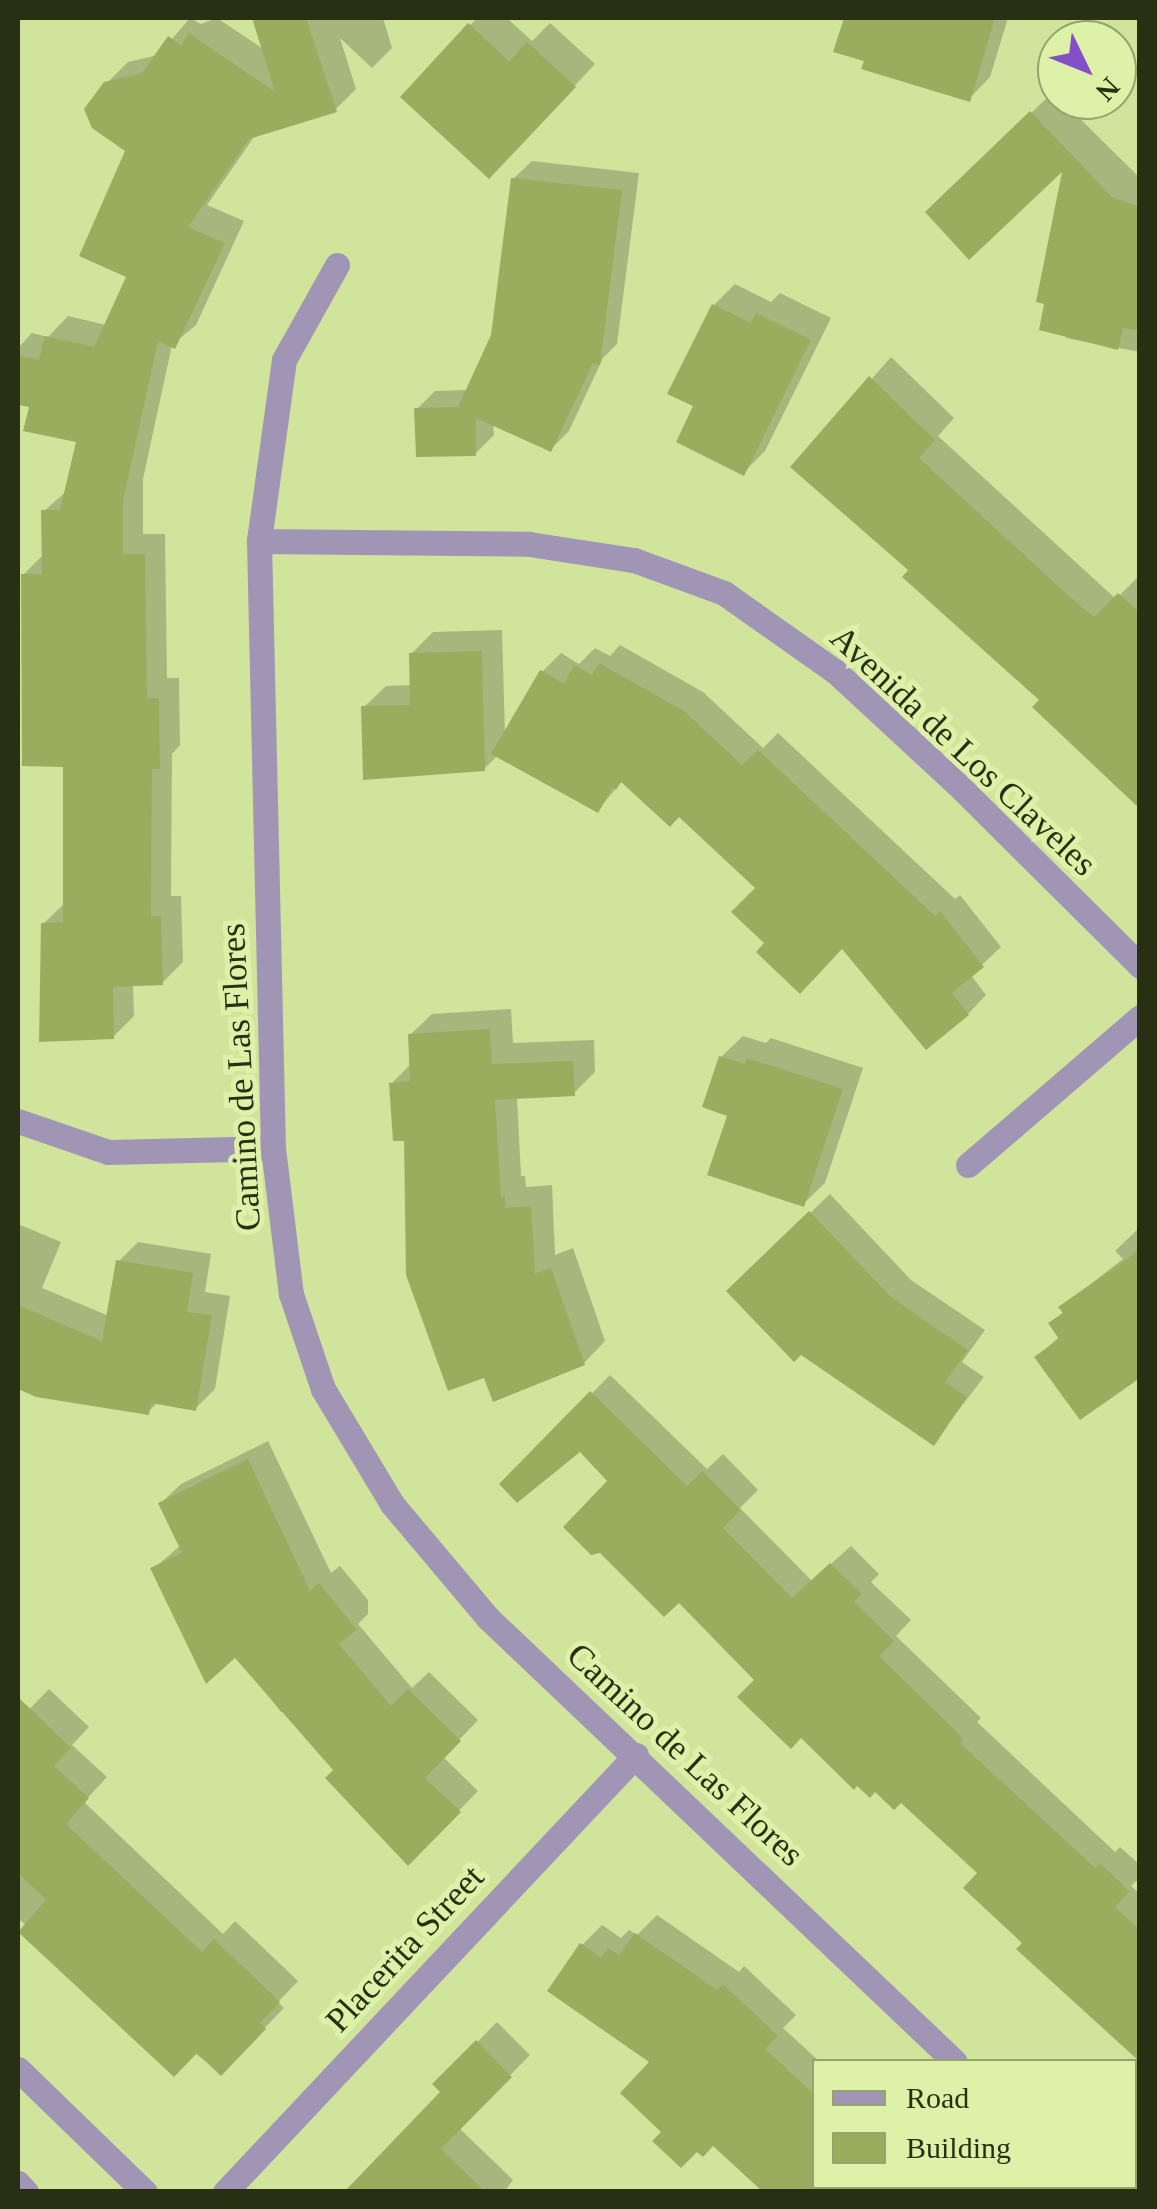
<!DOCTYPE html>
<style>
body{margin:0}
#map{position:relative;width:1157px;height:2209px;overflow:hidden;background:#d1e49c;font-family:"Times New Roman",serif}
div>[style]{position:absolute}
[style*='--x']{left:calc(var(--x)*1px);top:calc(var(--y)*1px);width:calc(var(--w)*1px);rotate:calc(var(--a)*1deg)}
.shadow>*{inset:0;background:#0003}
.building>*{inset:0;background:#9aad5e}
.minor>*{height:25px;margin:-12.5px;padding:0 12.5px;transform-origin:12.5px;border-radius:12.5px;background:#a095b5}
.tertiary>*{height:25px;margin:-12.5px;padding:0 12.5px;transform-origin:12.5px;border-radius:12.5px;background:#a095b5}
span{translate:-50% -50%;white-space:nowrap;text-align:center;line-height:1.15;-webkit-text-stroke:10px #def1a9;paint-order:stroke}
.street-label{font-size:35px;color:#282f12}
.frame{position:absolute;inset:0;border:20px solid #282f12;pointer-events:none}
.legend{position:absolute;left:812px;top:2059px;width:325px;height:130px;box-sizing:border-box;background:#def1a9;border:2px solid #95a36d;margin:0;padding:12px 18px;list-style:none;font-size:30px;color:#282f12}
.legend li{display:flex;align-items:center;gap:20px;height:50px}
.legend b{width:50px;border:2px solid #95a36d}
.north{position:absolute;left:1037px;top:20px;width:100px;height:100px;box-sizing:border-box;background:#def1a9;border:2px solid #95a36d;border-radius:50%;rotate:133deg;font-size:28px;font-weight:700;line-height:40px;text-align:center;color:#282f12}
.north::after{content:'';display:block;margin:auto;width:35px;height:45px;background:#834fc7;clip-path:polygon(50% 0,100% 100%,50% 72%,0 100%)}
</style>
<div id="map">
<div class="shadow">
<div style="clip-path:polygon(190px 18px,201px 24px,217px 18px,265px 50px,257px 18px,383px 18px,392px 48px,372px 68px,340px 38px,356px 89px,335px 110px,256px 134px,207px 205px,244px 221px,196px 325px,172px 345px,143px 479px,143px 534px,165px 534px,167px 678px,179px 678px,180px 745px,172px 754px,171px 896px,181px 896px,183px 962px,162px 983px,133px 984px,134px 1016px,113px 1037px,43px 924px,66px 902px,65px 765px,23px 575px,44px 554px,44px 511px,68px 490px,79px 440px,32px 406px,18px 403px,18px 348px,32px 333px,48px 337px,68px 316px,106px 325px,129px 276px,129px 150px,106px 84px,128px 62px,158px 55px)"></div>
<div style="clip-path:polygon(477px 18px,507px 18px,532px 41px,550px 23px,595px 64px,511px 154px,403px 96px)"></div>
<div style="clip-path:polygon(846px 18px,1008px 18px,990px 77px,969px 99px,836px 51px)"></div>
<div style="clip-path:polygon(1053px 92px,1140px 178px,1140px 352px,1066px 338px,1066px 165px,950px 191px)"></div>
<div style="clip-path:polygon(532px 161px,639px 173px,617px 344px,603px 358px,569px 431px,551px 449px,493px 423px,494px 435px,475px 454px,417px 409px,435px 391px,468px 390px,494px 336px,513px 179px)"></div>
<div style="clip-path:polygon(735px 284px,771px 302px,780px 293px,831px 318px,765px 451px,744px 472px,696px 405px,714px 305px)"></div>
<div style="clip-path:polygon(891px 357px,954px 418px,938px 436px,1116px 599px,1140px 575px,1140px 806px,1043px 700px,912px 570px,794px 467px)"></div>
<div style="clip-path:polygon(502px 630px,505px 735px,542px 672px,561px 653px,579px 664px,595px 648px,610px 656px,620px 645px,703px 692px,763px 748px,778px 733px,955px 899px,960px 895px,1001px 947px,971px 975px,986px 995px,968px 1014px,842px 946px,768px 943px,758px 888px,679px 814px,623px 780px,598px 810px,498px 755px,484px 769px,364px 707px,386px 686px,412px 685px,411px 654px,433px 632px)"></div>
<div style="clip-path:polygon(511px 1009px,513px 1043px,594px 1040px,595px 1072px,574px 1093px,517px 1097px,521px 1176px,525px 1176px,526px 1187px,552px 1185px,555px 1255px,573px 1248px,605px 1341px,584px 1363px,406px 1138px,391px 1084px,412px 1063px,410px 1035px,432px 1014px)"></div>
<div style="clip-path:polygon(743px 1036px,766px 1043px,771px 1038px,863px 1068px,825px 1183px,803px 1204px,730px 1114px,721px 1057px)"></div>
<div style="clip-path:polygon(830px 1194px,911px 1280px,985px 1330px,962px 1362px,984px 1377px,934px 1442px,729px 1291px)"></div>
<div style="clip-path:polygon(18px 1224px,61px 1242px,42px 1288px,109px 1316px,119px 1261px,138px 1242px,211px 1254px,205px 1292px,230px 1296px,215px 1389px,195px 1409px,158px 1402px,148px 1412px,37px 1394px,18px 1386px)"></div>
<div style="clip-path:polygon(1140px 1227px,1140px 1375px,1037px 1357px,1060px 1336px,1052px 1324px,1064px 1311px,1061px 1307px,1123px 1259px,1115px 1251px)"></div>
<div style="clip-path:polygon(610px 1375px,707px 1469px,723px 1454px,758px 1490px,740px 1508px,812px 1581px,851px 1546px,879px 1574px,871px 1582px,911px 1620px,896px 1636px,981px 1718px,977px 1722px,1115px 1852px,1120px 1847px,1140px 1865px,1140px 1878px,1131px 1886px,1140px 1894px,1140px 2060px,1025px 1943px,980px 1873px,901px 1799px,875px 1789px,757px 1680px,610px 1482px,580px 1449px,503px 1484px)"></div>
<div style="clip-path:polygon(268px 1441px,331px 1573px,340px 1566px,368px 1600px,368px 1614px,358px 1624px,412px 1688px,429px 1672px,478px 1720px,443px 1757px,478px 1791px,408px 1863px,289px 1711px,281px 1712px,235px 1654px,153px 1569px,181px 1545px,161px 1503px,181px 1484px)"></div>
<div style="clip-path:polygon(49px 1689px,89px 1727px,72px 1745px,107px 1777px,84px 1802px,223px 1934px,235px 1921px,298px 1981px,278px 2002px,284px 2008px,221px 2073px,18px 1919px,18px 1721px)"></div>
<div style="clip-path:polygon(657px 1915px,739px 1972px,744px 1966px,796px 2015px,783px 2028px,820px 2062px,814px 2062px,814px 2186px,939px 2186px,944px 2192px,766px 2192px,713px 2143px,664px 2132px,653px 2061px,582px 1945px,602px 1925px,621px 1938px,629px 1930px,637px 1935px)"></div>
<div style="clip-path:polygon(497px 2022px,530px 2055px,459px 2128px,513px 2180px,504px 2192px,360px 2192px,443px 2091px,436px 2084px)"></div>
</div>
<div class="building">
<div style="clip-path:polygon(252px 18px,306px 18px,337px 112px,249px 139px,188px 227px,225px 243px,175px 349px,158px 341px,123px 501px,123px 554px,145px 554px,147px 698px,159px 698px,160px 769px,152px 769px,151px 916px,161px 916px,163px 985px,113px 987px,114px 1039px,39px 1042px,41px 923px,63px 922px,63px 767px,22px 766px,21px 574px,42px 574px,41px 510px,60px 510px,76px 442px,23px 431px,29px 407px,18px 405px,18px 355px,39px 360px,45px 336px,94px 347px,126px 277px,79px 256px,125px 151px,92px 128px,84px 109px,104px 82px,142px 73px,168px 36px,181px 45px,189px 33px,275px 92px)"></div>
<div style="clip-path:polygon(844px 18px,995px 18px,970px 102px,861px 69px,864px 61px,833px 52px)"></div>
<div style="clip-path:polygon(468px 23px,509px 61px,527px 42px,576px 87px,489px 179px,400px 97px)"></div>
<div style="clip-path:polygon(1030px 111px,1112px 197px,1140px 207px,1140px 331px,1123px 328px,1118px 350px,1039px 330px,1044px 304px,1036px 302px,1062px 172px,969px 260px,925px 212px)"></div>
<div style="clip-path:polygon(511px 178px,622px 190px,600px 365px,593px 363px,551px 452px,476px 418px,476px 456px,416px 457px,414px 408px,458px 407px,491px 335px)"></div>
<div style="clip-path:polygon(712px 304px,751px 323px,756px 313px,811px 340px,744px 476px,676px 442px,693px 406px,667px 394px)"></div>
<div style="clip-path:polygon(869px 376px,935px 440px,919px 458px,1070px 597px,1094px 617px,1118px 593px,1140px 613px,1140px 809px,1032px 707px,1039px 700px,902px 577px,908px 570px,790px 467px)"></div>
<div style="clip-path:polygon(482px 651px,485px 771px,363px 780px,361px 706px,410px 705px,409px 653px)"></div>
<div style="clip-path:polygon(599px 663px,684px 711px,742px 765px,758px 750px,935px 916px,940px 911px,984px 967px,952px 993px,969px 1015px,926px 1050px,842px 949px,800px 994px,756px 952px,764px 943px,731px 912px,755px 888px,679px 817px,670px 827px,621px 782px,616px 790px,613px 787px,598px 813px,491px 754px,540px 670px,564px 684px,574px 665px,592px 675px)"></div>
<div style="clip-path:polygon(490px 1029px,492px 1064px,573px 1061px,575px 1096px,495px 1100px,501px 1197px,505px 1196px,505px 1208px,531px 1206px,535px 1274px,551px 1268px,585px 1365px,493px 1402px,484px 1378px,448px 1391px,406px 1275px,404px 1141px,393px 1141px,389px 1083px,410px 1081px,408px 1034px)"></div>
<div style="clip-path:polygon(719px 1056px,745px 1064px,747px 1058px,843px 1089px,804px 1207px,707px 1175px,727px 1116px,702px 1107px)"></div>
<div style="clip-path:polygon(809px 1211px,892px 1298px,968px 1350px,945px 1382px,967px 1397px,934px 1446px,801px 1355px,794px 1362px,726px 1291px)"></div>
<div style="clip-path:polygon(1140px 1250px,1140px 1378px,1080px 1420px,1034px 1357px,1059px 1339px,1048px 1323px,1063px 1313px,1058px 1307px)"></div>
<div style="clip-path:polygon(116px 1260px,193px 1273px,187px 1312px,212px 1315px,196px 1411px,151px 1403px,149px 1415px,36px 1397px,18px 1389px,18px 1305px,102px 1341px)"></div>
<div style="clip-path:polygon(590px 1391px,687px 1486px,702px 1471px,741px 1510px,723px 1528px,792px 1598px,830px 1563px,862px 1594px,854px 1602px,894px 1641px,879px 1656px,964px 1739px,960px 1743px,1095px 1868px,1100px 1863px,1129px 1891px,1115px 1907px,1140px 1930px,1140px 2062px,1016px 1949px,1022px 1943px,963px 1888px,977px 1873px,901px 1803px,894px 1810px,875px 1792px,870px 1798px,857px 1786px,854px 1790px,801px 1738px,791px 1749px,737px 1697px,754px 1680px,679px 1603px,664px 1617px,600px 1553px,591px 1555px,563px 1527px,607px 1481px,580px 1452px,517px 1503px,499px 1484px)"></div>
<div style="clip-path:polygon(248px 1459px,310px 1591px,319px 1583px,357px 1630px,339px 1644px,391px 1706px,408px 1689px,461px 1741px,425px 1778px,461px 1812px,408px 1866px,325px 1778px,333px 1770px,235px 1658px,206px 1684px,150px 1568px,182px 1553px,158px 1503px)"></div>
<div style="clip-path:polygon(18px 1697px,71px 1748px,54px 1766px,89px 1798px,66px 1824px,202px 1952px,214px 1939px,280px 2002px,260px 2023px,266px 2029px,221px 2076px,197px 2053px,174px 2077px,18px 1932px,46px 1900px,18px 1873px)"></div>
<div style="clip-path:polygon(635px 1933px,717px 1990px,723px 1984px,778px 2036px,765px 2049px,814px 2094px,814px 2192px,763px 2192px,713px 2146px,703px 2157px,697px 2152px,681px 2168px,652px 2141px,661px 2132px,620px 2093px,649px 2062px,547px 1991px,580px 1943px,601px 1958px,608px 1948px,619px 1955px)"></div>
<div style="clip-path:polygon(476px 2040px,512px 2077px,441px 2149px,485px 2192px,344px 2192px,440px 2092px,432px 2084px)"></div>
</div>
<div class="minor">
<div style="--x:337;--y:265;--w:109;--a:119.2"></div>
<div style="--x:284;--y:360;--w:183;--a:97.9"></div>
<div style="--x:259;--y:541;--w:607;--a:88.68"></div>
<div style="--x:273;--y:1148;--w:147;--a:83"></div>
<div style="--x:291;--y:1294;--w:100;--a:71.4"></div>
<div style="--x:323;--y:1389;--w:134;--a:59"></div>
<div style="--x:392;--y:1504;--w:149;--a:49.9"></div>
<div style="--x:488;--y:1618;--w:644;--a:43.55"></div>
<div style="--x:259;--y:541;--w:270;--a:0.6"></div>
<div style="--x:529;--y:544;--w:106;--a:8.7"></div>
<div style="--x:634;--y:560;--w:96;--a:20.1"></div>
<div style="--x:724;--y:593;--w:137;--a:35.2"></div>
<div style="--x:836;--y:672;--w:163;--a:42.8"></div>
<div style="--x:956;--y:783;--w:260;--a:44.8"></div>
<div style="--x:18;--y:1121;--w:95;--a:19"></div>
<div style="--x:108;--y:1152;--w:165;--a:-1.4"></div>
<div style="--x:968;--y:1165;--w:227;--a:-40.7"></div>
<div style="--x:1100;--y:2186;--w:8;--a:45"></div>
<div style="--x:225;--y:2192;--w:600;--a:-46.76"></div>
</div>
<div class="tertiary">
<div style="--x:18;--y:2069;--w:177;--a:44.1"></div>
<div style="--x:18;--y:2183;--w:12;--a:48"></div>
</div>
<div class="street-label">
<span style="left:963px;top:751px;rotate:43deg">Avenida de Los Claveles</span>
<span style="left:241px;top:1077px;rotate:-93deg">Camino de Las Flores</span>
<span style="left:685px;top:1755px;rotate:43deg">Camino de Las Flores</span>
<span style="left:405px;top:1949px;rotate:-47deg">Placerita Street</span>
</div>
<div class="frame"></div>
<ul class="legend">
<li><b style="height:12px;background:#a095b5"></b>Road</li>
<li><b style="height:28px;background:#9aad5e"></b>Building</li>
</ul>
<div class="north">N</div>
</div>
